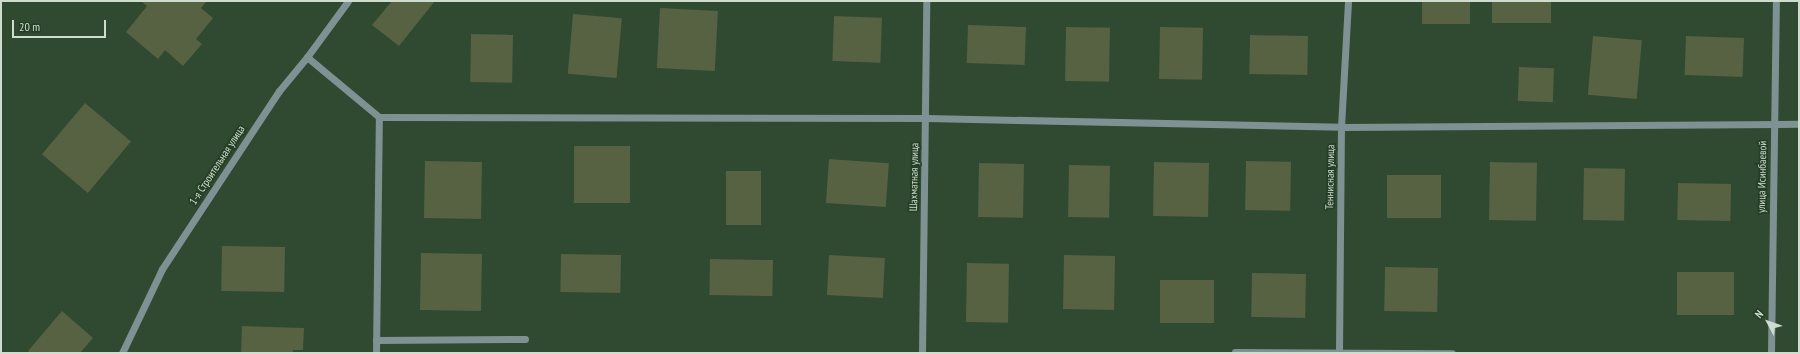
<!DOCTYPE html>
<meta charset="utf-8">
<style>
body{margin:0}
#map{position:relative;width:1800px;height:354px;overflow:hidden;background:#304931;font-family:"PT Sans Narrow",sans-serif}
div>[style]{position:absolute}
[style*='--x']{left:calc(var(--x)*1px);top:calc(var(--y)*1px);width:calc(var(--w)*1px);rotate:calc(var(--a)*1deg)}
.building>*{inset:0;background:#566242;transform-origin:0 0}
.minor>*{height:7px;margin:-3.5px;padding:0 3.5px;transform-origin:3.5px;border-radius:3.5px;background:#7e9294}
span{translate:-50% -50%;white-space:nowrap;text-align:center;line-height:1.15;-webkit-text-stroke:3.5px #253e27;paint-order:stroke}
.street-label{font-size:11px;color:#ceddce}
.frame{position:absolute;inset:0;border:2px solid #ceddce;pointer-events:none}
.north{position:absolute;left:1748px;top:302px;width:40px;height:40px;-webkit-text-stroke:3px #253e27;paint-order:stroke;rotate:311deg;font-size:11px;font-weight:700;line-height:16px;text-align:center;color:#ceddce}
.north::after{content:'';display:block;margin:auto;width:14px;height:18px;background:#ceddce;clip-path:polygon(50% 0,100% 100%,50% 72%,0 100%)}
.scale{position:absolute;left:12px;top:20px;width:94px;height:18px;box-sizing:border-box;border:2px solid #ceddce;border-top:0;padding-left:5px;font-size:12px;line-height:14px;white-space:nowrap;color:#ceddce;-webkit-text-stroke:3px #253e27;paint-order:stroke}
</style>
<div id="map">
<div class="building">
<div style="clip-path:polygon(141px 1px,207px 1px,201px 8px,213px 18px,196px 39px,202px 44px,183px 66px,165px 50px,158px 59px,126px 32px,147px 6px)"></div>
<div style="clip-path:polygon(392px 1px,435px 1px,399px 46px,372px 25px)"></div>
<div style="left:1422px;top:1px;width:48px;height:23px"></div>
<div style="left:1492px;top:1px;width:59px;height:22px"></div>
<div style="left:660px;top:8px;width:58px;height:60px;rotate:3deg"></div>
<div style="left:573px;top:14px;width:49px;height:60px;rotate:5deg"></div>
<div style="left:834px;top:16px;width:48px;height:45px;rotate:2deg"></div>
<div style="left:968px;top:25px;width:58px;height:38px;rotate:2deg"></div>
<div style="left:1066px;top:27px;width:44px;height:54px;rotate:1deg"></div>
<div style="left:1160px;top:27px;width:43px;height:52px;rotate:1deg"></div>
<div style="left:471px;top:34px;width:42px;height:48px;rotate:1deg"></div>
<div style="left:1250px;top:35px;width:58px;height:39px;rotate:1deg"></div>
<div style="left:1593px;top:36px;width:49px;height:59px;rotate:5deg"></div>
<div style="left:1686px;top:36px;width:58px;height:39px;rotate:2deg"></div>
<div style="left:1519px;top:67px;width:35px;height:34px;rotate:2deg"></div>
<div style="left:85px;top:103px;width:60px;height:67px;rotate:40deg"></div>
<div style="left:574px;top:146px;width:56px;height:57px"></div>
<div style="left:829px;top:159px;width:60px;height:44px;rotate:4deg"></div>
<div style="left:425px;top:161px;width:57px;height:57px;rotate:1deg"></div>
<div style="left:1246px;top:161px;width:45px;height:49px;rotate:1deg"></div>
<div style="left:1154px;top:162px;width:55px;height:54px;rotate:1deg"></div>
<div style="left:1490px;top:162px;width:47px;height:58px;rotate:1deg"></div>
<div style="left:979px;top:163px;width:45px;height:54px;rotate:1deg"></div>
<div style="left:1069px;top:165px;width:41px;height:52px;rotate:1deg"></div>
<div style="left:1584px;top:168px;width:41px;height:52px;rotate:1deg"></div>
<div style="left:726px;top:171px;width:35px;height:54px"></div>
<div style="left:1387px;top:175px;width:54px;height:43px"></div>
<div style="left:1678px;top:183px;width:53px;height:37px;rotate:1deg"></div>
<div style="left:222px;top:246px;width:63px;height:45px;rotate:1deg"></div>
<div style="left:421px;top:253px;width:61px;height:57px;rotate:1deg"></div>
<div style="left:561px;top:254px;width:60px;height:38px;rotate:1deg"></div>
<div style="left:829px;top:255px;width:56px;height:40px;rotate:3deg"></div>
<div style="left:1064px;top:255px;width:51px;height:54px;rotate:1deg"></div>
<div style="left:710px;top:259px;width:63px;height:36px;rotate:1deg"></div>
<div style="left:967px;top:263px;width:42px;height:59px;rotate:1deg"></div>
<div style="left:1385px;top:267px;width:53px;height:44px;rotate:1deg"></div>
<div style="left:1677px;top:272px;width:57px;height:43px"></div>
<div style="left:1252px;top:273px;width:54px;height:44px;rotate:1deg"></div>
<div style="left:1160px;top:280px;width:54px;height:43px"></div>
<div style="clip-path:polygon(62px 311px,93px 338px,80px 353px,31px 353px,28px 351px)"></div>
<div style="clip-path:polygon(242px 326px,304px 328px,303px 350px,293px 350px,293px 353px,241px 353px)"></div>
</div>
<div class="minor">
<div style="--x:307;--y:57;--w:94;--a:39.8"></div>
<div style="--x:379;--y:117;--w:547;--a:0.1"></div>
<div style="--x:926;--y:118;--w:415;--a:1.2"></div>
<div style="--x:1341;--y:127;--w:458;--a:-0.4"></div>
<div style="--x:376;--y:340;--w:149;--a:-0.4"></div>
<div style="--x:1235;--y:352;--w:217;--a:0.3"></div>
<div style="--x:122;--y:353;--w:93;--a:-64.5"></div>
<div style="--x:162;--y:269;--w:213;--a:-56.7"></div>
<div style="--x:279;--y:91;--w:44;--a:-50.5"></div>
<div style="--x:307;--y:57;--w:69;--a:-53.8"></div>
<div style="--x:376;--y:353;--w:236;--a:-89.3"></div>
<div style="--x:922;--y:353;--w:352;--a:-89.3"></div>
<div style="--x:1339;--y:353;--w:226;--a:-89.5"></div>
<div style="--x:1341;--y:127;--w:126;--a:-86.8"></div>
<div style="--x:1771;--y:353;--w:352;--a:-89.2"></div>
</div>
<div class="street-label">
<span style="left:217px;top:165px;rotate:-57deg">1-я Строительная улица</span>
<span style="left:914px;top:177px;rotate:-89deg">Шахматная улица</span>
<span style="left:1330px;top:177px;rotate:-89deg">Теннисная улица</span>
<span style="left:1762px;top:177px;rotate:-89deg">улица Исинбаевой</span>
</div>
<div class="frame"></div>
<div class="north">N</div>
<div class="scale">20 m</div>
</div>
